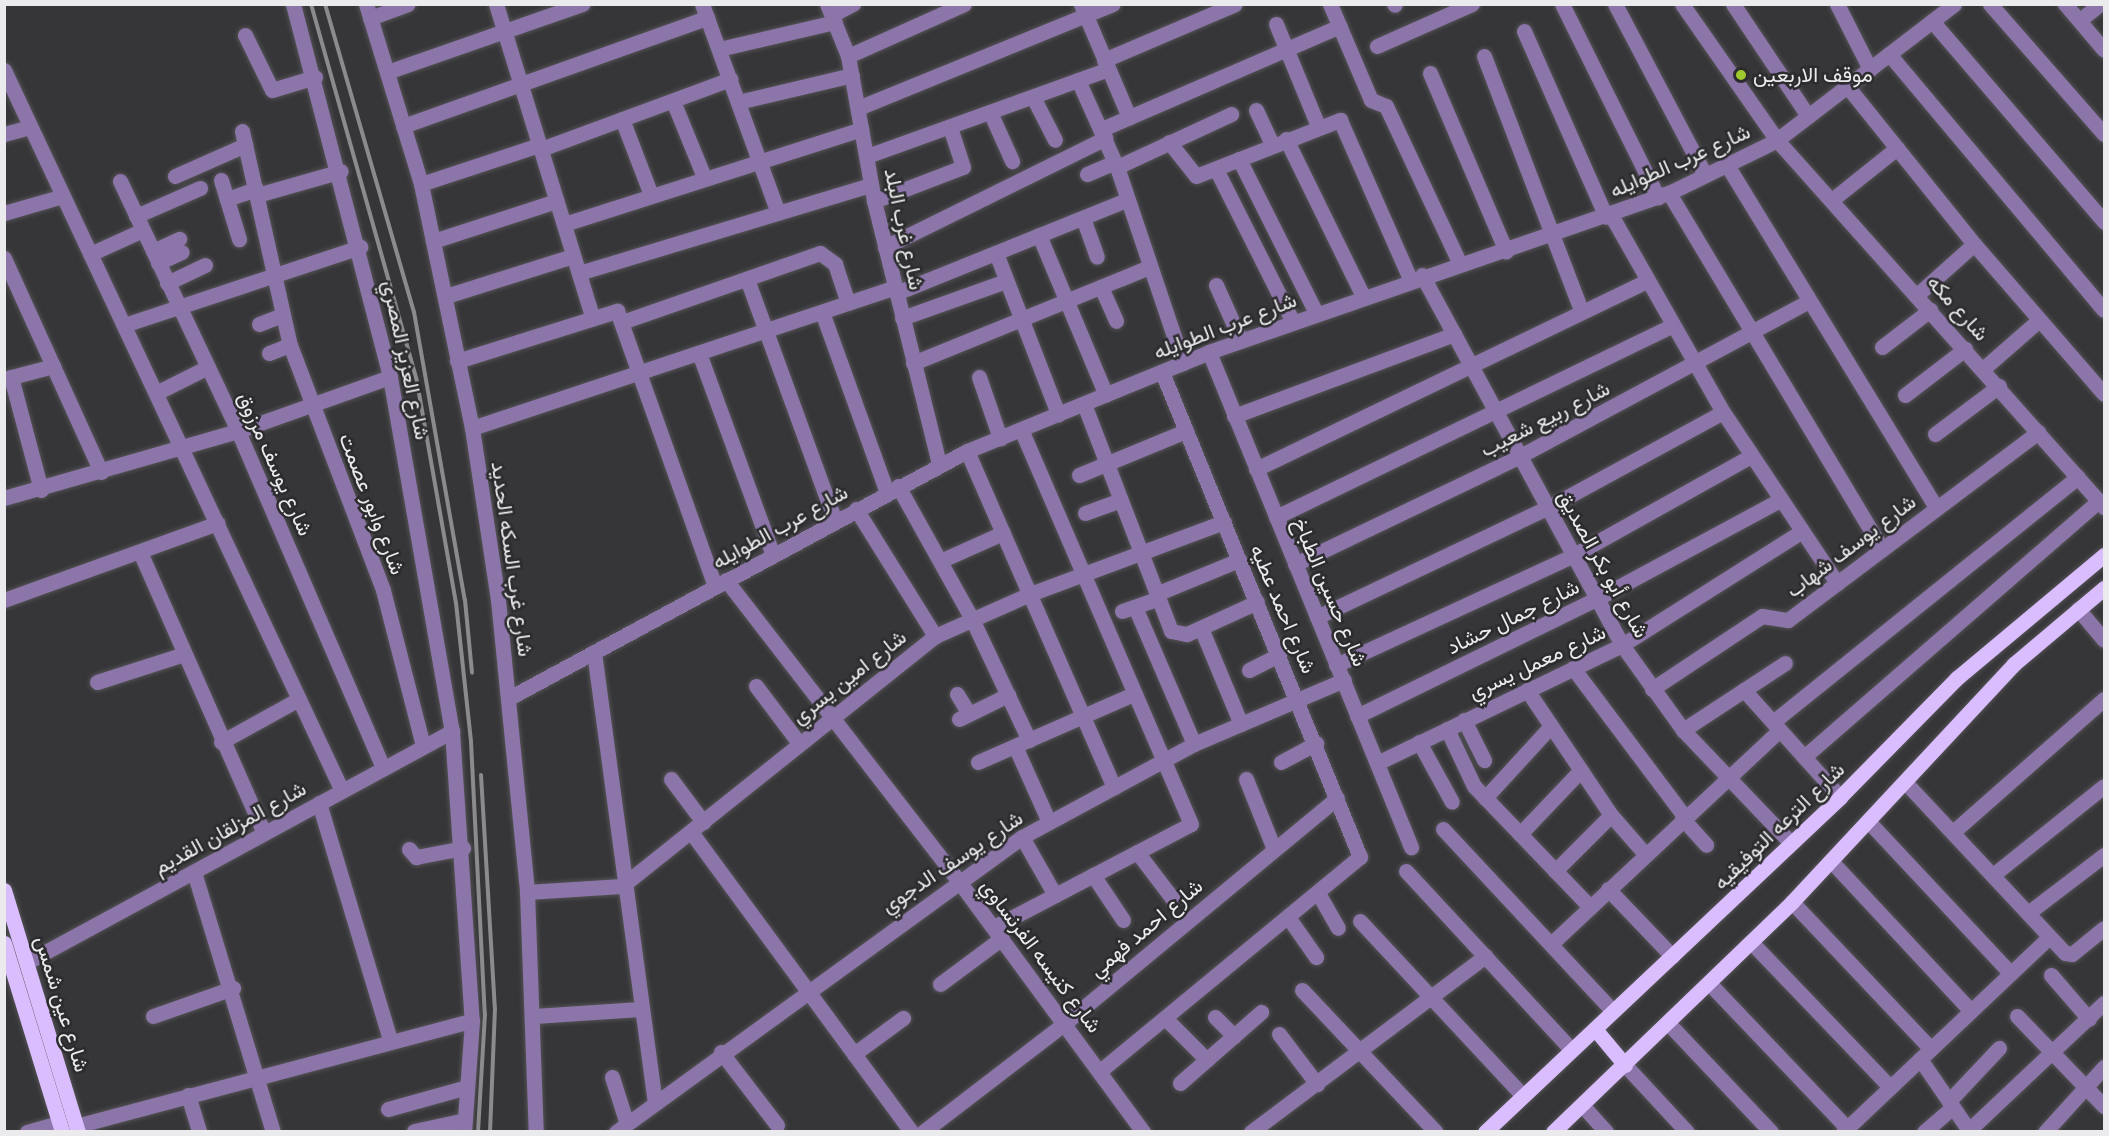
<!DOCTYPE html>
<meta charset="utf-8">
<style>
body{margin:0}
#map{position:relative;width:2109px;height:1136px;overflow:hidden;background:#363538;font-family:"Roboto Condensed",Vazirmatn,sans-serif}
div>[style]{position:absolute}
[style*='--x']{left:calc(var(--x)*1px);top:calc(var(--y)*1px);width:calc(var(--w)*1px);rotate:calc(var(--a)*1deg)}
.roads{filter:drop-shadow(0 0 2px #535255) drop-shadow(0 0 2px #535255)}
.minor>*{height:15px;margin:-7.5px;padding:0 7.5px;transform-origin:7.5px;border-radius:7.5px;background:#8c75a9}
.major>*{height:15px;margin:-7.5px;padding:0 7.5px;transform-origin:7.5px;border-radius:7.5px;background:#d9bdfd}
.rail>*{height:4px;margin:-2px;padding:0 2px;transform-origin:2px;border-radius:2px;background:#8b8b8d}
.dots>*{width:16px;height:16px;translate:-50% -50%;box-sizing:border-box;border:3px solid #2c2b2e;border-radius:50%}
span{translate:-50% -50%;white-space:nowrap;text-align:center;line-height:1.15;-webkit-text-stroke:5px #2c2b2e;paint-order:stroke}
.poi-label{font-size:21px;color:#ebebed}
.left{translate:0 -50%;text-align:left}
.street-label{font-size:21px;color:#ebebed}
.frame{position:absolute;inset:0;border:6px solid #ebebed;pointer-events:none}
</style>
<div id="map">
<div class="roads">
<div class="minor">
<div style="--x:293;--y:4;--w:385;--a:75.4"></div>
<div style="--x:390;--y:377;--w:359;--a:80.1"></div>
<div style="--x:452;--y:731;--w:291;--a:86.1"></div>
<div style="--x:472;--y:1021;--w:111;--a:94.1"></div>
<div style="--x:366;--y:4;--w:188;--a:73"></div>
<div style="--x:421;--y:184;--w:249;--a:78.2"></div>
<div style="--x:472;--y:428;--w:174;--a:81.4"></div>
<div style="--x:498;--y:600;--w:293;--a:84.3"></div>
<div style="--x:527;--y:892;--w:240;--a:87.9"></div>
<div style="--x:496;--y:4;--w:327;--a:72.9"></div>
<div style="--x:702;--y:4;--w:222;--a:70"></div>
<div style="--x:827;--y:4;--w:56;--a:68"></div>
<div style="--x:848;--y:56;--w:147;--a:79.8"></div>
<div style="--x:874;--y:201;--w:271;--a:76.1"></div>
<div style="--x:1081;--y:4;--w:123;--a:67"></div>
<div style="--x:1330;--y:4;--w:104;--a:66.9"></div>
<div style="--x:1371;--y:100;--w:16;--a:22"></div>
<div style="--x:1386;--y:106;--w:174;--a:64.9"></div>
<div style="--x:1394;--y:4;--w:1;--a:45"></div>
<div style="--x:1562;--y:4;--w:216;--a:63.6"></div>
<div style="--x:1615;--y:4;--w:193;--a:62.2"></div>
<div style="--x:1682;--y:4;--w:166;--a:55.1"></div>
<div style="--x:1777;--y:140;--w:492;--a:48.3"></div>
<div style="--x:1733;--y:4;--w:135;--a:56.2"></div>
<div style="--x:1837;--y:4;--w:73;--a:63.1"></div>
<div style="--x:1990;--y:4;--w:173;--a:48.8"></div>
<div style="--x:2065;--y:4;--w:60;--a:49.7"></div>
<div style="--x:832;--y:15;--w:24;--a:-28"></div>
<div style="--x:370;--y:18;--w:40;--a:-20.2"></div>
<div style="--x:2080;--y:20;--w:26;--a:-39"></div>
<div style="--x:1932;--y:21;--w:265;--a:49.4"></div>
<div style="--x:1276;--y:24;--w:110;--a:67.6"></div>
<div style="--x:1524;--y:31;--w:203;--a:66.2"></div>
<div style="--x:245;--y:35;--w:61;--a:63.9"></div>
<div style="--x:272;--y:90;--w:45;--a:-16.8"></div>
<div style="--x:1377;--y:46;--w:104;--a:-23.9"></div>
<div style="--x:719;--y:49;--w:119;--a:-13.1"></div>
<div style="--x:1889;--y:54;--w:334;--a:50"></div>
<div style="--x:848;--y:56;--w:127;--a:-24.1"></div>
<div style="--x:1484;--y:56;--w:274;--a:69.1"></div>
<div style="--x:1104;--y:60;--w:142;--a:-23.1"></div>
<div style="--x:4;--y:70;--w:796;--a:64.88"></div>
<div style="--x:387;--y:72;--w:207;--a:-19.2"></div>
<div style="--x:1430;--y:73;--w:194;--a:66.9"></div>
<div style="--x:1078;--y:80;--w:95;--a:65.9"></div>
<div style="--x:1117;--y:167;--w:207;--a:71.4"></div>
<div style="--x:1847;--y:86;--w:203;--a:51.2"></div>
<div style="--x:1974;--y:244;--w:198;--a:49.1"></div>
<div style="--x:1033;--y:97;--w:48;--a:62.9"></div>
<div style="--x:673;--y:101;--w:82;--a:67.8"></div>
<div style="--x:738;--y:102;--w:117;--a:-13.3"></div>
<div style="--x:858;--y:108;--w:275;--a:-22.2"></div>
<div style="--x:1256;--y:110;--w:38;--a:65"></div>
<div style="--x:990;--y:112;--w:54;--a:65.8"></div>
<div style="--x:622;--y:119;--w:81;--a:69.1"></div>
<div style="--x:403;--y:126;--w:323;--a:-19.6"></div>
<div style="--x:1102;--y:129;--w:259;--a:-23.4"></div>
<div style="--x:242;--y:131;--w:219;--a:77.4"></div>
<div style="--x:290;--y:345;--w:262;--a:69.2"></div>
<div style="--x:383;--y:590;--w:161;--a:75.6"></div>
<div style="--x:4;--y:134;--w:27;--a:-15"></div>
<div style="--x:1286;--y:139;--w:175;--a:63.9"></div>
<div style="--x:1169;--y:142;--w:43;--a:51.5"></div>
<div style="--x:1196;--y:176;--w:155;--a:-21.3"></div>
<div style="--x:1340;--y:120;--w:174;--a:66.2"></div>
<div style="--x:541;--y:149;--w:202;--a:-20.3"></div>
<div style="--x:867;--y:156;--w:256;--a:-19.8"></div>
<div style="--x:1239;--y:159;--w:172;--a:63.4"></div>
<div style="--x:1727;--y:165;--w:402;--a:58.6"></div>
<div style="--x:1117;--y:167;--w:126;--a:-24.9"></div>
<div style="--x:1216;--y:169;--w:171;--a:63.3"></div>
<div style="--x:1087;--y:174;--w:30;--a:-23"></div>
<div style="--x:175;--y:176;--w:77;--a:-23.9"></div>
<div style="--x:221;--y:180;--w:62;--a:73"></div>
<div style="--x:120;--y:181;--w:276;--a:64.7"></div>
<div style="--x:238;--y:431;--w:367;--a:66.7"></div>
<div style="--x:421;--y:184;--w:124;--a:-18.3"></div>
<div style="--x:1669;--y:193;--w:415;--a:59.1"></div>
<div style="--x:257;--y:195;--w:87;--a:-15.9"></div>
<div style="--x:227;--y:199;--w:31;--a:-19"></div>
<div style="--x:1833;--y:199;--w:82;--a:-38.6"></div>
<div style="--x:874;--y:201;--w:95;--a:-20.9"></div>
<div style="--x:963;--y:167;--w:42;--a:-108"></div>
<div style="--x:4;--y:213;--w:61;--a:-16.1"></div>
<div style="--x:1611;--y:215;--w:227;--a:60.4"></div>
<div style="--x:1723;--y:412;--w:206;--a:56.3"></div>
<div style="--x:136;--y:216;--w:70;--a:-23.6"></div>
<div style="--x:1083;--y:218;--w:41;--a:70.3"></div>
<div style="--x:564;--y:224;--w:312;--a:-17.7"></div>
<div style="--x:1039;--y:235;--w:173;--a:67.3"></div>
<div style="--x:433;--y:241;--w:129;--a:-18"></div>
<div style="--x:885;--y:247;--w:246;--a:-26.3"></div>
<div style="--x:153;--y:251;--w:29;--a:-25"></div>
<div style="--x:996;--y:253;--w:173;--a:68.9"></div>
<div style="--x:90;--y:254;--w:58;--a:-24.4"></div>
<div style="--x:4;--y:258;--w:235;--a:65.6"></div>
<div style="--x:158;--y:263;--w:26;--a:-25"></div>
<div style="--x:579;--y:273;--w:305;--a:-16.8"></div>
<div style="--x:1422;--y:275;--w:421;--a:61.6"></div>
<div style="--x:1622;--y:645;--w:105;--a:54.3"></div>
<div style="--x:1683;--y:730;--w:156;--a:46.3"></div>
<div style="--x:747;--y:279;--w:258;--a:70"></div>
<div style="--x:167;--y:283;--w:42;--a:-25.3"></div>
<div style="--x:1216;--y:285;--w:61;--a:65.9"></div>
<div style="--x:1101;--y:287;--w:37;--a:66"></div>
<div style="--x:896;--y:293;--w:248;--a:-22"></div>
<div style="--x:1917;--y:295;--w:76;--a:-41.8"></div>
<div style="--x:446;--y:296;--w:133;--a:-17.5"></div>
<div style="--x:822;--y:312;--w:192;--a:70.2"></div>
<div style="--x:902;--y:318;--w:110;--a:-19.6"></div>
<div style="--x:622;--y:322;--w:210;--a:-19.2"></div>
<div style="--x:820;--y:253;--w:19;--a:36"></div>
<div style="--x:835;--y:264;--w:41;--a:71.6"></div>
<div style="--x:259;--y:324;--w:25;--a:-21"></div>
<div style="--x:124;--y:325;--w:249;--a:-18.3"></div>
<div style="--x:1882;--y:347;--w:61;--a:-37.6"></div>
<div style="--x:1209;--y:352;--w:535;--a:67.8"></div>
<div style="--x:269;--y:353;--w:22;--a:-21"></div>
<div style="--x:699;--y:353;--w:213;--a:69.9"></div>
<div style="--x:457;--y:361;--w:168;--a:-17.4"></div>
<div style="--x:617;--y:311;--w:292;--a:70.4"></div>
<div style="--x:913;--y:363;--w:255;--a:-22.1"></div>
<div style="--x:1983;--y:369;--w:74;--a:-41.2"></div>
<div style="--x:11;--y:377;--w:117;--a:75.1"></div>
<div style="--x:979;--y:377;--w:65;--a:71"></div>
<div style="--x:4;--y:379;--w:51;--a:-14.9"></div>
<div style="--x:156;--y:393;--w:58;--a:-26.6"></div>
<div style="--x:1905;--y:395;--w:76;--a:-37.5"></div>
<div style="--x:1084;--y:404;--w:243;--a:69"></div>
<div style="--x:1171;--y:631;--w:16;--a:11"></div>
<div style="--x:1187;--y:634;--w:77;--a:-24.6"></div>
<div style="--x:1234;--y:416;--w:235;--a:-20.4"></div>
<div style="--x:472;--y:428;--w:445;--a:-18.4"></div>
<div style="--x:1935;--y:434;--w:80;--a:-36.9"></div>
<div style="--x:967;--y:451;--w:367;--a:66.4"></div>
<div style="--x:1256;--y:469;--w:433;--a:-25.7"></div>
<div style="--x:1079;--y:475;--w:116;--a:-22.4"></div>
<div style="--x:898;--y:486;--w:152;--a:60.9"></div>
<div style="--x:972;--y:619;--w:134;--a:64.8"></div>
<div style="--x:4;--y:498;--w:243;--a:-16"></div>
<div style="--x:238;--y:431;--w:161;--a:-19.6"></div>
<div style="--x:856;--y:509;--w:150;--a:58.1"></div>
<div style="--x:1085;--y:513;--w:37;--a:-20"></div>
<div style="--x:1276;--y:517;--w:439;--a:-25.8"></div>
<div style="--x:140;--y:552;--w:307;--a:66.2"></div>
<div style="--x:940;--y:561;--w:69;--a:-24"></div>
<div style="--x:1295;--y:564;--w:250;--a:-25.6"></div>
<div style="--x:1520;--y:456;--w:328;--a:-28.2"></div>
<div style="--x:726;--y:580;--w:379;--a:52.3"></div>
<div style="--x:958;--y:880;--w:313;--a:53.7"></div>
<div style="--x:1156;--y:594;--w:90;--a:-22.3"></div>
<div style="--x:4;--y:600;--w:227;--a:-19.8"></div>
<div style="--x:1135;--y:607;--w:149;--a:66.7"></div>
<div style="--x:2078;--y:609;--w:40;--a:50"></div>
<div style="--x:1122;--y:611;--w:37;--a:-19"></div>
<div style="--x:1317;--y:617;--w:255;--a:-25.4"></div>
<div style="--x:1547;--y:508;--w:200;--a:-28.6"></div>
<div style="--x:1201;--y:628;--w:104;--a:67.4"></div>
<div style="--x:594;--y:652;--w:454;--a:82.3"></div>
<div style="--x:1336;--y:665;--w:260;--a:-24.8"></div>
<div style="--x:1572;--y:556;--w:205;--a:-29.2"></div>
<div style="--x:1573;--y:668;--w:185;--a:53.1"></div>
<div style="--x:1249;--y:670;--w:34;--a:-27"></div>
<div style="--x:97;--y:682;--w:88;--a:-17.8"></div>
<div style="--x:756;--y:686;--w:71;--a:53"></div>
<div style="--x:1652;--y:689;--w:132;--a:-33.6"></div>
<div style="--x:1762;--y:616;--w:26;--a:9"></div>
<div style="--x:1788;--y:620;--w:313;--a:-36.9"></div>
<div style="--x:1527;--y:690;--w:151;--a:56.1"></div>
<div style="--x:1611;--y:815;--w:52;--a:48.9"></div>
<div style="--x:1744;--y:690;--w:144;--a:48.1"></div>
<div style="--x:957;--y:694;--w:23;--a:59"></div>
<div style="--x:509;--y:698;--w:520;--a:-28.34"></div>
<div style="--x:967;--y:451;--w:261;--a:-22.2"></div>
<div style="--x:1209;--y:352;--w:487;--a:-19.1"></div>
<div style="--x:1669;--y:193;--w:120;--a:-26.1"></div>
<div style="--x:1777;--y:140;--w:223;--a:-37.5"></div>
<div style="--x:1357;--y:716;--w:266;--a:-26.1"></div>
<div style="--x:1596;--y:599;--w:209;--a:-28.3"></div>
<div style="--x:959;--y:719;--w:55;--a:-26.1"></div>
<div style="--x:1464;--y:720;--w:45;--a:63.4"></div>
<div style="--x:1773;--y:722;--w:391;--a:-38.8"></div>
<div style="--x:1447;--y:729;--w:63;--a:64.7"></div>
<div style="--x:1474;--y:786;--w:166;--a:46.2"></div>
<div style="--x:1683;--y:730;--w:122;--a:-33.3"></div>
<div style="--x:221;--y:742;--w:89;--a:-28.9"></div>
<div style="--x:1419;--y:742;--w:68;--a:61.2"></div>
<div style="--x:1015;--y:746;--w:83;--a:65.9"></div>
<div style="--x:1804;--y:757;--w:391;--a:-41"></div>
<div style="--x:978;--y:762;--w:170;--a:-23.6"></div>
<div style="--x:1281;--y:762;--w:40;--a:-28"></div>
<div style="--x:1377;--y:763;--w:272;--a:-25.7"></div>
<div style="--x:1622;--y:645;--w:213;--a:-32.3"></div>
<div style="--x:671;--y:779;--w:54;--a:53.3"></div>
<div style="--x:1246;--y:779;--w:75;--a:68.2"></div>
<div style="--x:1905;--y:782;--w:234;--a:46.9"></div>
<div style="--x:2065;--y:953;--w:7;--a:8"></div>
<div style="--x:2072;--y:954;--w:41;--a:-39.1"></div>
<div style="--x:1485;--y:798;--w:98;--a:-47.5"></div>
<div style="--x:319;--y:803;--w:246;--a:73.3"></div>
<div style="--x:1682;--y:818;--w:36;--a:48"></div>
<div style="--x:1868;--y:821;--w:208;--a:46.9"></div>
<div style="--x:1443;--y:829;--w:249;--a:47"></div>
<div style="--x:691;--y:832;--w:372;--a:53.7"></div>
<div style="--x:1953;--y:832;--w:201;--a:-41.4"></div>
<div style="--x:1520;--y:834;--w:88;--a:-46.4"></div>
<div style="--x:1022;--y:837;--w:67;--a:60.4"></div>
<div style="--x:409;--y:849;--w:11;--a:49"></div>
<div style="--x:416;--y:857;--w:48;--a:-10.8"></div>
<div style="--x:1137;--y:852;--w:58;--a:52.7"></div>
<div style="--x:1831;--y:861;--w:205;--a:47"></div>
<div style="--x:1406;--y:871;--w:244;--a:47.2"></div>
<div style="--x:1555;--y:871;--w:79;--a:-45"></div>
<div style="--x:194;--y:872;--w:272;--a:73.1"></div>
<div style="--x:1093;--y:875;--w:54;--a:56.3"></div>
<div style="--x:1993;--y:875;--w:142;--a:-38.7"></div>
<div style="--x:1608;--y:889;--w:93;--a:46.3"></div>
<div style="--x:527;--y:892;--w:95;--a:-3.6"></div>
<div style="--x:622;--y:886;--w:401;--a:-38.6"></div>
<div style="--x:935;--y:636;--w:104;--a:-23.9"></div>
<div style="--x:1030;--y:594;--w:207;--a:-20.4"></div>
<div style="--x:1318;--y:893;--w:40;--a:60.3"></div>
<div style="--x:1792;--y:902;--w:202;--a:46.6"></div>
<div style="--x:2028;--y:913;--w:96;--a:-37.3"></div>
<div style="--x:1288;--y:917;--w:49;--a:55"></div>
<div style="--x:1360;--y:921;--w:239;--a:47"></div>
<div style="--x:994;--y:927;--w:222;--a:-27.6"></div>
<div style="--x:1191;--y:824;--w:429;--a:-113.3"></div>
<div style="--x:1751;--y:942;--w:201;--a:46.2"></div>
<div style="--x:1551;--y:944;--w:313;--a:-43.1"></div>
<div style="--x:27;--y:962;--w:484;--a:-28.5"></div>
<div style="--x:2051;--y:975;--w:58;--a:49.2"></div>
<div style="--x:1709;--y:983;--w:200;--a:46.4"></div>
<div style="--x:940;--y:984;--w:77;--a:-36.6"></div>
<div style="--x:1302;--y:990;--w:195;--a:46.7"></div>
<div style="--x:153;--y:1016;--w:85;--a:-19.3"></div>
<div style="--x:534;--y:1016;--w:106;--a:-3.8"></div>
<div style="--x:2017;--y:1016;--w:125;--a:46"></div>
<div style="--x:1215;--y:1017;--w:27;--a:45"></div>
<div style="--x:1165;--y:1018;--w:59;--a:45"></div>
<div style="--x:1668;--y:1023;--w:150;--a:46.6"></div>
<div style="--x:1279;--y:1034;--w:63;--a:52.8"></div>
<div style="--x:721;--y:1052;--w:92;--a:52.5"></div>
<div style="--x:854;--y:1054;--w:61;--a:-36.3"></div>
<div style="--x:1920;--y:1059;--w:88;--a:55.6"></div>
<div style="--x:1625;--y:1065;--w:91;--a:47.2"></div>
<div style="--x:1100;--y:1071;--w:337;--a:-39.5"></div>
<div style="--x:1360;--y:857;--w:524;--a:-112.21"></div>
<div style="--x:612;--y:1077;--w:49;--a:72.3"></div>
<div style="--x:1180;--y:1083;--w:108;--a:-41.2"></div>
<div style="--x:188;--y:1095;--w:39;--a:73"></div>
<div style="--x:1949;--y:1101;--w:73;--a:-46.7"></div>
<div style="--x:1582;--y:1105;--w:36;--a:48"></div>
<div style="--x:388;--y:1109;--w:82;--a:-15.6"></div>
<div style="--x:76;--y:1126;--w:410;--a:-14.9"></div>
<div style="--x:1969;--y:1130;--w:185;--a:-43.3"></div>
<div style="--x:414;--y:1131;--w:52;--a:-12.2"></div>
<div style="--x:27;--y:1132;--w:33;--a:-16"></div>
<div style="--x:616;--y:1132;--w:502;--a:-36"></div>
<div style="--x:1022;--y:837;--w:196;--a:-28.4"></div>
<div style="--x:1194;--y:744;--w:163;--a:-23.1"></div>
<div style="--x:923;--y:1132;--w:179;--a:-37.5"></div>
<div style="--x:1065;--y:1023;--w:353;--a:-39.6"></div>
<div style="--x:1251;--y:1132;--w:293;--a:-36.9"></div>
<div style="--x:1843;--y:1132;--w:284;--a:-43.4"></div>
<div style="--x:1924;--y:1132;--w:38;--a:-41"></div>
<div style="--x:2045;--y:1132;--w:88;--a:-47.8"></div>
</div>
<div class="major">
<div style="--x:4;--y:890;--w:253;--a:73"></div>
<div style="--x:4;--y:943;--w:198;--a:72.9"></div>
<div style="--x:1595;--y:1029;--w:47;--a:50.2"></div>
<div style="--x:1485;--y:1132;--w:488;--a:-43.3"></div>
<div style="--x:1840;--y:797;--w:167;--a:-45.5"></div>
<div style="--x:1957;--y:678;--w:192;--a:-39.9"></div>
<div style="--x:1553;--y:1132;--w:332;--a:-43.9"></div>
<div style="--x:1792;--y:902;--w:325;--a:-47"></div>
<div style="--x:2014;--y:664;--w:118;--a:-40.2"></div>
</div>
</div>
<div class="rail">
<div style="--x:311;--y:4;--w:393;--a:74.3"></div>
<div style="--x:417;--y:382;--w:224;--a:80"></div>
<div style="--x:456;--y:603;--w:140;--a:83.8"></div>
<div style="--x:471;--y:742;--w:272;--a:87.1"></div>
<div style="--x:485;--y:1014;--w:118;--a:93.4"></div>
<div style="--x:325;--y:4;--w:321;--a:73.9"></div>
<div style="--x:414;--y:312;--w:292;--a:80"></div>
<div style="--x:465;--y:600;--w:73;--a:84.5"></div>
<div style="--x:481;--y:775;--w:233;--a:86.6"></div>
<div style="--x:495;--y:1008;--w:124;--a:92.3"></div>
</div>
<div class="dots">
<div style="left:1741px;top:75px;background:#9fca2d"></div>
</div>
<div class="poi-label">
<span class="left" style="left:1753px;top:75px">موقف الاربعين</span>
</div>
<div class="street-label">
<span style="left:1680px;top:161px;rotate:-24deg">شارع عرب الطوايله</span>
<span style="left:904px;top:229px;rotate:78deg">شارع غرب البلد</span>
<span style="left:1958px;top:308px;rotate:48deg">شارع مكه</span>
<span style="left:1225px;top:326px;rotate:-21deg">شارع عرب الطوايله</span>
<span style="left:406px;top:360px;rotate:78deg">شارع العزيز المصري</span>
<span style="left:1545px;top:419px;rotate:-27deg">شارع ربيع شعيب</span>
<span style="left:275px;top:464px;rotate:66deg">شارع يوسف مرزوق</span>
<span style="left:372px;top:504px;rotate:69deg">شارع وابور عصمت</span>
<span style="left:780px;top:527px;rotate:-29deg">شارع عرب الطوايله</span>
<span style="left:1851px;top:546px;rotate:-37deg">شارع يوسف شهاب</span>
<span style="left:512px;top:559px;rotate:82deg">شارع غرب السكه الحديد</span>
<span style="left:1603px;top:564px;rotate:61deg">شارع أبو بكر الصديق</span>
<span style="left:1330px;top:592px;rotate:67deg">شارع حسين الطباخ</span>
<span style="left:1283px;top:609px;rotate:67deg">شارع احمد عطيه</span>
<span style="left:1513px;top:617px;rotate:-26deg">شارع جمال حشاد</span>
<span style="left:1537px;top:662px;rotate:-25deg">شارع معمل يسري</span>
<span style="left:849px;top:677px;rotate:-38deg">شارع امين يسري</span>
<span style="left:1779px;top:826px;rotate:-44deg">شارع الترعه التوفيقيه</span>
<span style="left:230px;top:828px;rotate:-29deg">شارع المزلقان القديم</span>
<span style="left:952px;top:862px;rotate:-34deg">شارع يوسف الدجوي</span>
<span style="left:1146px;top:928px;rotate:-40deg">شارع احمد فهمي</span>
<span style="left:1041px;top:956px;rotate:53deg">شارع كنيسه الفرنساوي</span>
<span style="left:62px;top:1004px;rotate:73deg">شارع عين شمس</span>
</div>
<div class="frame"></div>
</div>
